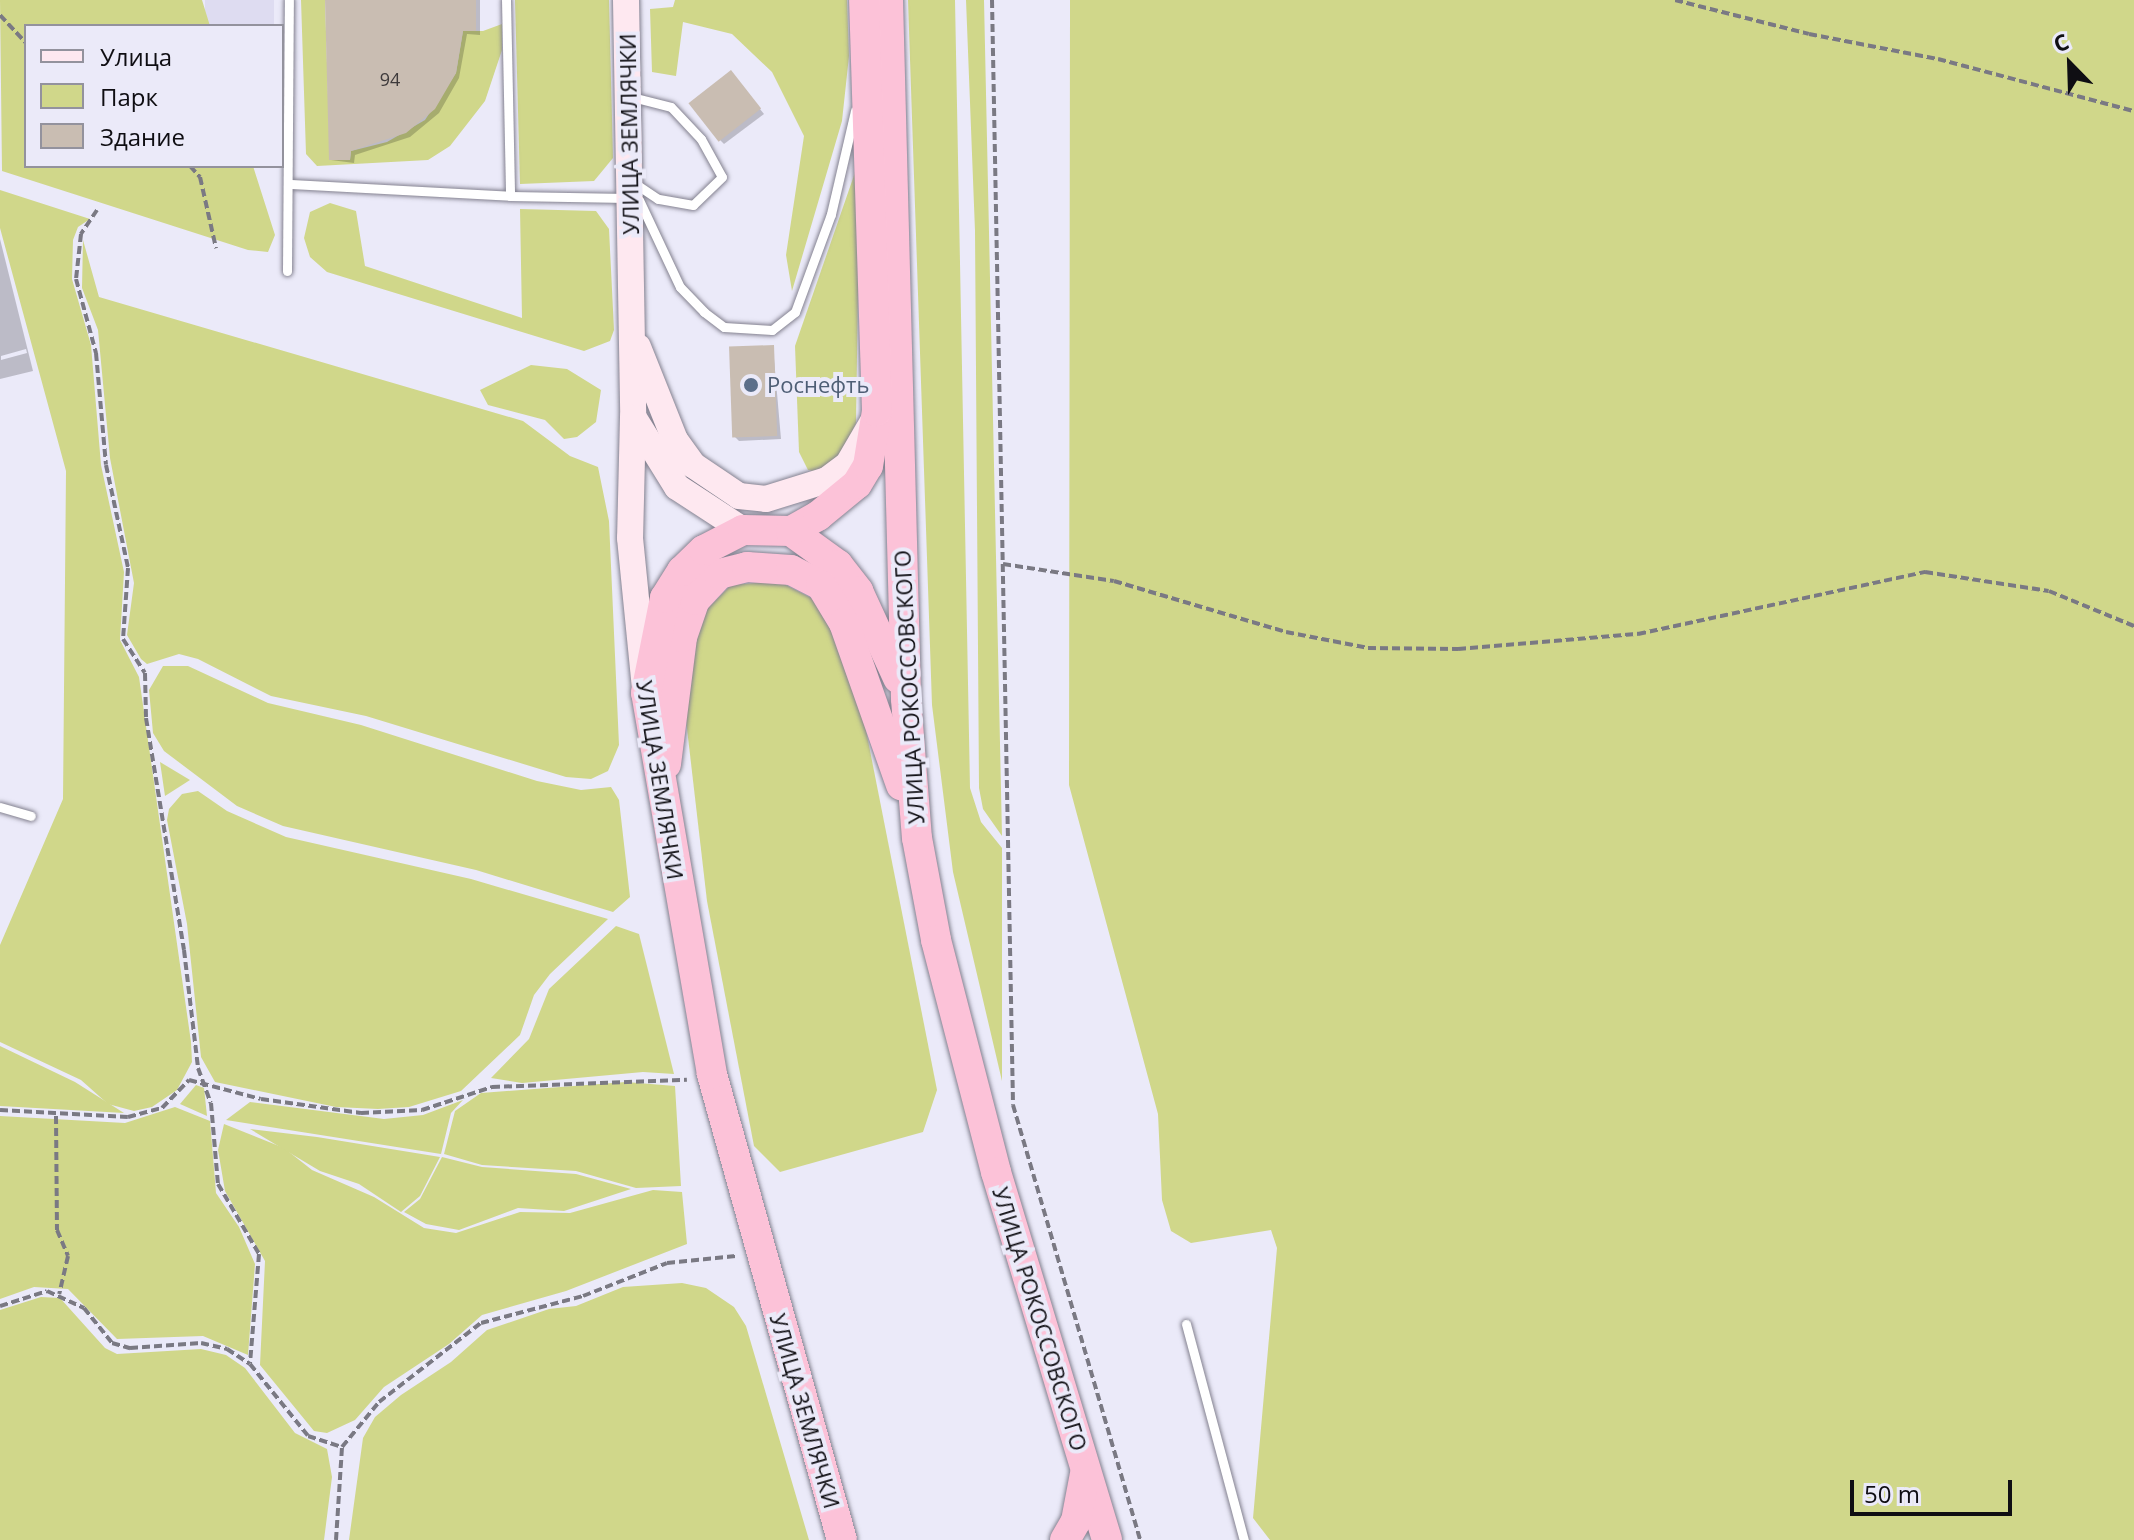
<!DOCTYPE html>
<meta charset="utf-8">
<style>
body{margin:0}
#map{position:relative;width:2134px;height:1540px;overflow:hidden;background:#ebeaf9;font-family:"Open Sans",sans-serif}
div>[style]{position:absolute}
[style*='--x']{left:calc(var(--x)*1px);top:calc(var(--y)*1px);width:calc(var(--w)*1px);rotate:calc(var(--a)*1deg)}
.built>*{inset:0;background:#dedcf1;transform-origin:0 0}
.green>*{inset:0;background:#d0d78a}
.shadow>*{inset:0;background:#0003}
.building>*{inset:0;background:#c9bdb2;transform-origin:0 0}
.path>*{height:4px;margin-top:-2px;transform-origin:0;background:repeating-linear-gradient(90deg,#7a7983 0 8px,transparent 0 12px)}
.roads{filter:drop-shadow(0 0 2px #848290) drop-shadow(0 0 2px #848290)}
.service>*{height:9px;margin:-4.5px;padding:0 4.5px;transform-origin:4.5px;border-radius:4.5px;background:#fff}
.secondary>*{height:26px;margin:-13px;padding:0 13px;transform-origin:13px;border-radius:13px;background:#fee8f0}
.trunk>*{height:30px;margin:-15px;padding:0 15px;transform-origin:15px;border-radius:15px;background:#fcc2d8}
.dots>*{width:22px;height:22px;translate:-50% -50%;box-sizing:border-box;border:4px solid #ebeaf9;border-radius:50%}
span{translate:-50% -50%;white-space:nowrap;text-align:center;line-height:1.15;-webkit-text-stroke:8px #ebeaf9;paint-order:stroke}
.number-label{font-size:18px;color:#3e3a3b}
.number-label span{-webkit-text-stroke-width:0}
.street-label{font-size:22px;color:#0f0e13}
.service-label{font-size:22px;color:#4e5e75}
.left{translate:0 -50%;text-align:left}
.legend{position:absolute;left:24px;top:24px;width:260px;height:144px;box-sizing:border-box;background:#ebeaf9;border:2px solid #93929d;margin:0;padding:10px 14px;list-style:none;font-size:24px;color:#0f0e13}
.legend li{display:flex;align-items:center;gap:16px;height:40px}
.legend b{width:40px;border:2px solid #93929d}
.north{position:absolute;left:2030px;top:24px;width:80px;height:80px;-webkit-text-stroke:6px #ebeaf9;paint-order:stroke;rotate:337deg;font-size:22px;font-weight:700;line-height:32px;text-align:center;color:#0f0e13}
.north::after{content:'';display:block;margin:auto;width:28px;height:36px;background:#0f0e13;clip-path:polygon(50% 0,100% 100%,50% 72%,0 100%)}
.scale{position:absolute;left:1850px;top:1480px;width:162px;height:36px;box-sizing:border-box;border:4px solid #0f0e13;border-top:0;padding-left:10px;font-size:24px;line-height:28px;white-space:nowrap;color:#0f0e13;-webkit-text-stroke:6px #ebeaf9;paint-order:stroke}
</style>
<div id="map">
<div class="built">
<div style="left:205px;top:0;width:69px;height:27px"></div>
</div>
<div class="green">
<div style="clip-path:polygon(0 0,202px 0,210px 26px,26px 26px,26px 166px,253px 166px,275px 235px,268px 252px,248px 250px,2px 171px)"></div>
<div style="clip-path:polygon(301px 0,325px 0,330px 160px,350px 160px,351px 151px,387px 142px,425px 120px,456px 73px,463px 31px,483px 31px,502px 24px,502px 50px,485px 101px,450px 146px,428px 160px,317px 166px,306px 154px)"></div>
<div style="clip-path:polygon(515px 0,609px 0,613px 158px,594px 181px,520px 184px)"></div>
<div style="clip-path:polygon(675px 0,847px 0,849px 56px,842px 121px,792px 291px,786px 255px,804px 136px,772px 72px,732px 34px,683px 22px,676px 76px,652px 72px,650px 9px,673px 7px)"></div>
<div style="clip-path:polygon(908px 0,955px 0,970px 788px,981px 822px,1002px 848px,1002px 1081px,953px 872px,932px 705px)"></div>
<div style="clip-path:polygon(966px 0,984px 0,1002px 836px,983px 809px,979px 788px,975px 231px)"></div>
<div style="clip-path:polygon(1070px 0,2134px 0,2134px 1540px,1270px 1540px,1253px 1518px,1277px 1248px,1271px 1230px,1191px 1243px,1171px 1231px,1162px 1200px,1158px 1114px,1069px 785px)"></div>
<div style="clip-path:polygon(860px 158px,856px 423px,840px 459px,819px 472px,808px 470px,799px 452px,795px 346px)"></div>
<div style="clip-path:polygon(0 190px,90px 219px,78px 227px,73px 240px,72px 279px,91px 345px,101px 465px,124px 572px,120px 640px,139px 677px,191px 1042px,192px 1062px,177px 1090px,152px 1107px,134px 1111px,108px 1104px,81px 1080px,0 1042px,0 945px,63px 799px,66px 471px,0 228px)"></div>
<div style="clip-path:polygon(330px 203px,356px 211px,365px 266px,522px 318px,520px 209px,596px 211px,609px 229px,614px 330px,610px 341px,584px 351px,327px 272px,310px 257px,304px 238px,310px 212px)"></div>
<div style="clip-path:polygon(83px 240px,99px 297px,523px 421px,570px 456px,598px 467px,609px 521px,619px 745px,608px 771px,591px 779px,566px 777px,366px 716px,271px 696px,198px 659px,179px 654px,147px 664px,141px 659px,127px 635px,134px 583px,110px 458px,98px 330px,82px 288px)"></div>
<div style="clip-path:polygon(531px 365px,567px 369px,601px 390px,596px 422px,577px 437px,564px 439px,545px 420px,488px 405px,480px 390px)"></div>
<div style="clip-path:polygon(778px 581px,817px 601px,836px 631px,861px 705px,937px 1090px,923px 1132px,780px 1172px,754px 1146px,707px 901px,686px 720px,694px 646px,706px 610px,731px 585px)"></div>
<div style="clip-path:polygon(163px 666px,188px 666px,268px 703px,361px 725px,537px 781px,581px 790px,611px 787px,619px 800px,630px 897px,613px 912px,476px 870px,283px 826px,237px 806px,164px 751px,153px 733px,149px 690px)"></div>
<div style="clip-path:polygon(160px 762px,190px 780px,165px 796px)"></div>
<div style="clip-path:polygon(198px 791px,227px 811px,286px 837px,471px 879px,608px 919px,550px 974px,534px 995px,520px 1035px,461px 1091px,409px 1107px,378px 1109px,336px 1107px,215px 1082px,201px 1057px,187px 924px,167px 820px,169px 809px,182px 794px)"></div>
<div style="clip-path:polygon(616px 926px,639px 934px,674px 1074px,643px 1072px,522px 1083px,491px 1078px,529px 1039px,549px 989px)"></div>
<div style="clip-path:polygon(0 1046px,75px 1082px,124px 1113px,0 1106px)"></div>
<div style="clip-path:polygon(626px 1082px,675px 1086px,681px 1186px,636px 1188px,576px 1171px,482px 1165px,444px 1154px,455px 1111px,481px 1093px)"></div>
<div style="clip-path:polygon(196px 1085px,204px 1088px,207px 1116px,180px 1104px)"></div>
<div style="clip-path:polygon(463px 1100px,451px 1113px,441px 1154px,226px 1120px,250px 1102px,384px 1119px,423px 1115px)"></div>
<div style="clip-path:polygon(175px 1107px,210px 1121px,216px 1193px,239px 1227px,255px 1264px,248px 1355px,203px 1336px,117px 1339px,68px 1289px,34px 1287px,0 1299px,0 1116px,125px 1123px)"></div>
<div style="clip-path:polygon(224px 1124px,284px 1148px,312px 1170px,374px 1197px,424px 1228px,456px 1233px,520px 1212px,570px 1213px,653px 1190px,682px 1192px,687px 1244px,566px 1291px,482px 1315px,449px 1344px,384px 1387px,355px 1420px,327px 1433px,314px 1431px,260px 1365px,265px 1261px,225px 1191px,218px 1150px)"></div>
<div style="clip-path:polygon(250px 1129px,317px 1137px,440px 1157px,420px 1196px,401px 1212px,359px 1184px,320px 1171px)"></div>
<div style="clip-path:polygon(442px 1157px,482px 1167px,576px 1174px,631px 1189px,564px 1211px,518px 1208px,459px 1230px,426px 1224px,404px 1212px,420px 1199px)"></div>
<div style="clip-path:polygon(682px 1283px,706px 1288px,734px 1307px,746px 1326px,809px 1540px,349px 1540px,363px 1438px,375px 1417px,401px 1395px,451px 1362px,487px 1330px,549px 1309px,576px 1306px,623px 1287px)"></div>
<div style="clip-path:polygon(41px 1297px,60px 1298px,105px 1348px,117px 1354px,201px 1349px,226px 1355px,245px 1368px,295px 1433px,327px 1449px,332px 1477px,324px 1540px,0 1540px,0 1310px)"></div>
</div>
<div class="shadow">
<div style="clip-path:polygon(327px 0,480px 0,480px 35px,467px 34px,459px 78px,439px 113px,410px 137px,355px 155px,354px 163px,331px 160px)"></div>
<div style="clip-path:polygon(734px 77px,764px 114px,724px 144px,720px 140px)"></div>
<div style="clip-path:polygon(evenodd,0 239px,33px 371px,0 379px,0 239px,26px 349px,27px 353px,1px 360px,1px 356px,26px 349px)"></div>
<div style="clip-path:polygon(773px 347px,781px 439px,739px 441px,735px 437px)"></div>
</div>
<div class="building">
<div style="clip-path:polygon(325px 0,476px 0,476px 31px,463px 31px,456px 73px,435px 109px,406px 133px,351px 151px,350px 160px,329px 160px)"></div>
<div style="left:731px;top:70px;width:49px;height:54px;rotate:52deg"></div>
<div style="left:774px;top:345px;width:91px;height:45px;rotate:88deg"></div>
</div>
<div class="path">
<div style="--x:992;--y:0;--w:1105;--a:88.91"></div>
<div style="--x:1013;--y:1105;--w:453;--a:73.7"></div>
<div style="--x:1675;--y:0;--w:138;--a:14.2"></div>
<div style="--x:1809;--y:34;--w:131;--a:11"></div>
<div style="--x:1938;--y:59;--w:203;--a:14.9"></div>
<div style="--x:0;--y:15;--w:38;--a:47"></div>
<div style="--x:190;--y:166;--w:15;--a:48"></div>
<div style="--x:200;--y:177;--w:73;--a:77.3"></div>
<div style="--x:97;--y:210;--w:29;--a:124"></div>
<div style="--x:81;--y:234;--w:45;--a:96.3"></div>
<div style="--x:76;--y:279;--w:77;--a:74.9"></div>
<div style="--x:96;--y:353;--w:112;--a:84.9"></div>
<div style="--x:106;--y:465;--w:105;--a:77.9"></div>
<div style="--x:128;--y:568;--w:71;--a:94"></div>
<div style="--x:123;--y:639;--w:40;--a:57.1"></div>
<div style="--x:145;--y:673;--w:45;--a:88.7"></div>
<div style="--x:146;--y:718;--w:235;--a:80.7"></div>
<div style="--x:184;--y:950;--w:119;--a:83.2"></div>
<div style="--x:198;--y:1068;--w:37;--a:70"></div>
<div style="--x:211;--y:1103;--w:81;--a:85.1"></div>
<div style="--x:218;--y:1184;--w:81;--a:59.6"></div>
<div style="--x:259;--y:1254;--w:110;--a:94.7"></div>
<div style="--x:1003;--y:564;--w:112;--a:8.7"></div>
<div style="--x:1114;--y:581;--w:179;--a:16.5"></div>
<div style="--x:1286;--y:632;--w:84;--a:11"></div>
<div style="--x:1368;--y:648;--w:90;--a:0.6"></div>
<div style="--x:1458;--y:649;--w:181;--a:-4.8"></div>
<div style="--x:1638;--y:634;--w:294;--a:-12.2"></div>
<div style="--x:1925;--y:572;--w:125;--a:8.7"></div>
<div style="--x:2049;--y:591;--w:92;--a:22.4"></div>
<div style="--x:0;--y:1110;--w:128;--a:3.1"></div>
<div style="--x:128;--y:1117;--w:35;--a:-15"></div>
<div style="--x:162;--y:1108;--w:39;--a:-46"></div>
<div style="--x:189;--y:1080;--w:74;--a:14.8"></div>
<div style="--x:261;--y:1099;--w:101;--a:8"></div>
<div style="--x:361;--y:1113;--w:61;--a:-2.8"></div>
<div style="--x:422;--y:1110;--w:74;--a:-18.2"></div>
<div style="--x:492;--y:1087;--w:195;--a:-2.1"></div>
<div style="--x:56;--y:1116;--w:114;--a:89.5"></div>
<div style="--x:57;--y:1230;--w:28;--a:67"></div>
<div style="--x:68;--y:1256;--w:39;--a:103"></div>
<div style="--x:0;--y:1306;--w:49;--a:-17.7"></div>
<div style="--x:47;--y:1291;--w:41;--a:24.7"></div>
<div style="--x:84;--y:1308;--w:45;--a:51.3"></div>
<div style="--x:112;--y:1343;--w:19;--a:16"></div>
<div style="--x:130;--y:1348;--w:71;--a:-4"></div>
<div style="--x:201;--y:1343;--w:27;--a:13"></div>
<div style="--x:227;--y:1349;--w:27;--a:33"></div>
<div style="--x:250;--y:1364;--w:92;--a:51.1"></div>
<div style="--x:308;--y:1436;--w:36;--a:18"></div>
<div style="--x:336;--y:1540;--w:93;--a:-86.3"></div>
<div style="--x:342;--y:1447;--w:58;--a:-50.6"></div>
<div style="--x:379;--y:1402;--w:129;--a:-37.8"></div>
<div style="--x:481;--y:1323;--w:106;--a:-14.8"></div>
<div style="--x:583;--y:1296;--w:90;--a:-21.4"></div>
<div style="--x:667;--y:1263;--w:69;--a:-5.8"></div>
</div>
<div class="roads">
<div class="service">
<div style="--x:506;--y:0;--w:196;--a:88.8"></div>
<div style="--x:510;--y:196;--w:117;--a:1"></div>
<div style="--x:632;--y:97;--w:40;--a:14.4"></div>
<div style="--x:671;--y:107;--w:44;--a:46.8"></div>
<div style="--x:701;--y:139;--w:43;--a:61.1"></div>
<div style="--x:722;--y:177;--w:40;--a:136"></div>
<div style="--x:693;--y:205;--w:36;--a:-170"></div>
<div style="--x:658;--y:199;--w:30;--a:-146"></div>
<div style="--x:291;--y:184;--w:219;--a:3.1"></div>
<div style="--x:639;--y:200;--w:96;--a:64.8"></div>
<div style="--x:680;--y:287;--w:35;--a:46"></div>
<div style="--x:704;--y:312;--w:25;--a:37"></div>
<div style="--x:724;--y:327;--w:48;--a:3.6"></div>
<div style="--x:772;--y:330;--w:29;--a:-38"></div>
<div style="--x:795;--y:312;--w:104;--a:-69.8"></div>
<div style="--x:831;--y:214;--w:106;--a:-76.9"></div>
<div style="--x:287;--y:271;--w:271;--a:-89.6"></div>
<div style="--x:0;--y:807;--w:32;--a:16"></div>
<div style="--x:1186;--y:1324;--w:224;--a:75"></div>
</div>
<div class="secondary">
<div style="--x:626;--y:0;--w:417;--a:89"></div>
<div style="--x:633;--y:417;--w:121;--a:91.4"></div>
<div style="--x:630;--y:538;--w:150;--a:84.3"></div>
<div style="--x:638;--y:347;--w:100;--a:68.3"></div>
<div style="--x:675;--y:440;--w:31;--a:54"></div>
<div style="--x:693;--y:465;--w:55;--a:34"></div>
<div style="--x:739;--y:496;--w:27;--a:6"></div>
<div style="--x:766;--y:499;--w:64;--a:-17.3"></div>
<div style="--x:827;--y:480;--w:26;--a:-37"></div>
<div style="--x:848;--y:464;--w:48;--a:-59.7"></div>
<div style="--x:634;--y:418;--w:81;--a:58.1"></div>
<div style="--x:677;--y:487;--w:79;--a:33.1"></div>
</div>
<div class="trunk">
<div style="--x:888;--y:0;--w:699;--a:88.52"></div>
<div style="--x:906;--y:699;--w:139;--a:85.5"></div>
<div style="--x:917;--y:838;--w:104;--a:79.4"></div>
<div style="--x:936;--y:940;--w:240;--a:75.5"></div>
<div style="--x:996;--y:1172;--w:384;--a:73.2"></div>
<div style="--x:791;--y:531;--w:58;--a:35.9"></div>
<div style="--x:838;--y:565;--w:33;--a:52"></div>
<div style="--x:858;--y:591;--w:96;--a:65.3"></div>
<div style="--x:666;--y:764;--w:128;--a:-82.8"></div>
<div style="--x:682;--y:637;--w:39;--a:-71"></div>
<div style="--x:695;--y:600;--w:35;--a:-47"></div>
<div style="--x:719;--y:574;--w:29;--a:-14"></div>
<div style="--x:747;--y:567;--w:44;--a:3.9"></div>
<div style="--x:791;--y:570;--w:34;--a:27"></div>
<div style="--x:821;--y:585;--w:44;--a:58.8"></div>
<div style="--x:844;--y:623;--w:172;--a:70.6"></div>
<div style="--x:842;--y:1540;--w:484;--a:-105.6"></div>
<div style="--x:712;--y:1074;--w:387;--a:-99.8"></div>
<div style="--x:646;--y:693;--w:97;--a:-78.7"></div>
<div style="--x:665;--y:598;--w:32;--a:-58"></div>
<div style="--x:682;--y:571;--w:30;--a:-44"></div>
<div style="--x:704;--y:550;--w:44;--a:-27.1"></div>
<div style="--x:743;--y:530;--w:48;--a:1.2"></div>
<div style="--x:791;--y:531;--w:31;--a:-29"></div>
<div style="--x:818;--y:516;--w:50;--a:-39.4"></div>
<div style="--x:857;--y:484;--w:21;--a:-59"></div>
<div style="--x:868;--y:466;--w:56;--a:-80.7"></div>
<div style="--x:877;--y:411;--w:411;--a:-91.8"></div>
<div style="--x:1065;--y:1540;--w:22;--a:-60"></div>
<div style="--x:1076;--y:1521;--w:48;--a:-79.2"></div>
</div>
</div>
<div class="dots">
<div style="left:751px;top:385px;background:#5c6f8a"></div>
</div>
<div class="number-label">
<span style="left:390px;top:79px">94</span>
</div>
<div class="street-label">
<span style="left:629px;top:134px;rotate:-91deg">УЛИЦА ЗЕМЛЯЧКИ</span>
<span style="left:909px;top:687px;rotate:-93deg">УЛИЦА РОКОССОВСКОГО</span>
<span style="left:660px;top:780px;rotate:81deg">УЛИЦА ЗЕМЛЯЧКИ</span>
<span style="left:1040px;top:1319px;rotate:73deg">УЛИЦА РОКОССОВСКОГО</span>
<span style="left:805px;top:1411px;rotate:74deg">УЛИЦА ЗЕМЛЯЧКИ</span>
</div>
<div class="service-label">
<span class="left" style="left:767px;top:385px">Роснефть</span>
</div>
<ul class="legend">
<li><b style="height:10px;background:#fee8f0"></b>Улица</li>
<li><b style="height:22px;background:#d0d78a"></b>Парк</li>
<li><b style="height:22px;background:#c9bdb2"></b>Здание</li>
</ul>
<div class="north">С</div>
<div class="scale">50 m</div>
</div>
